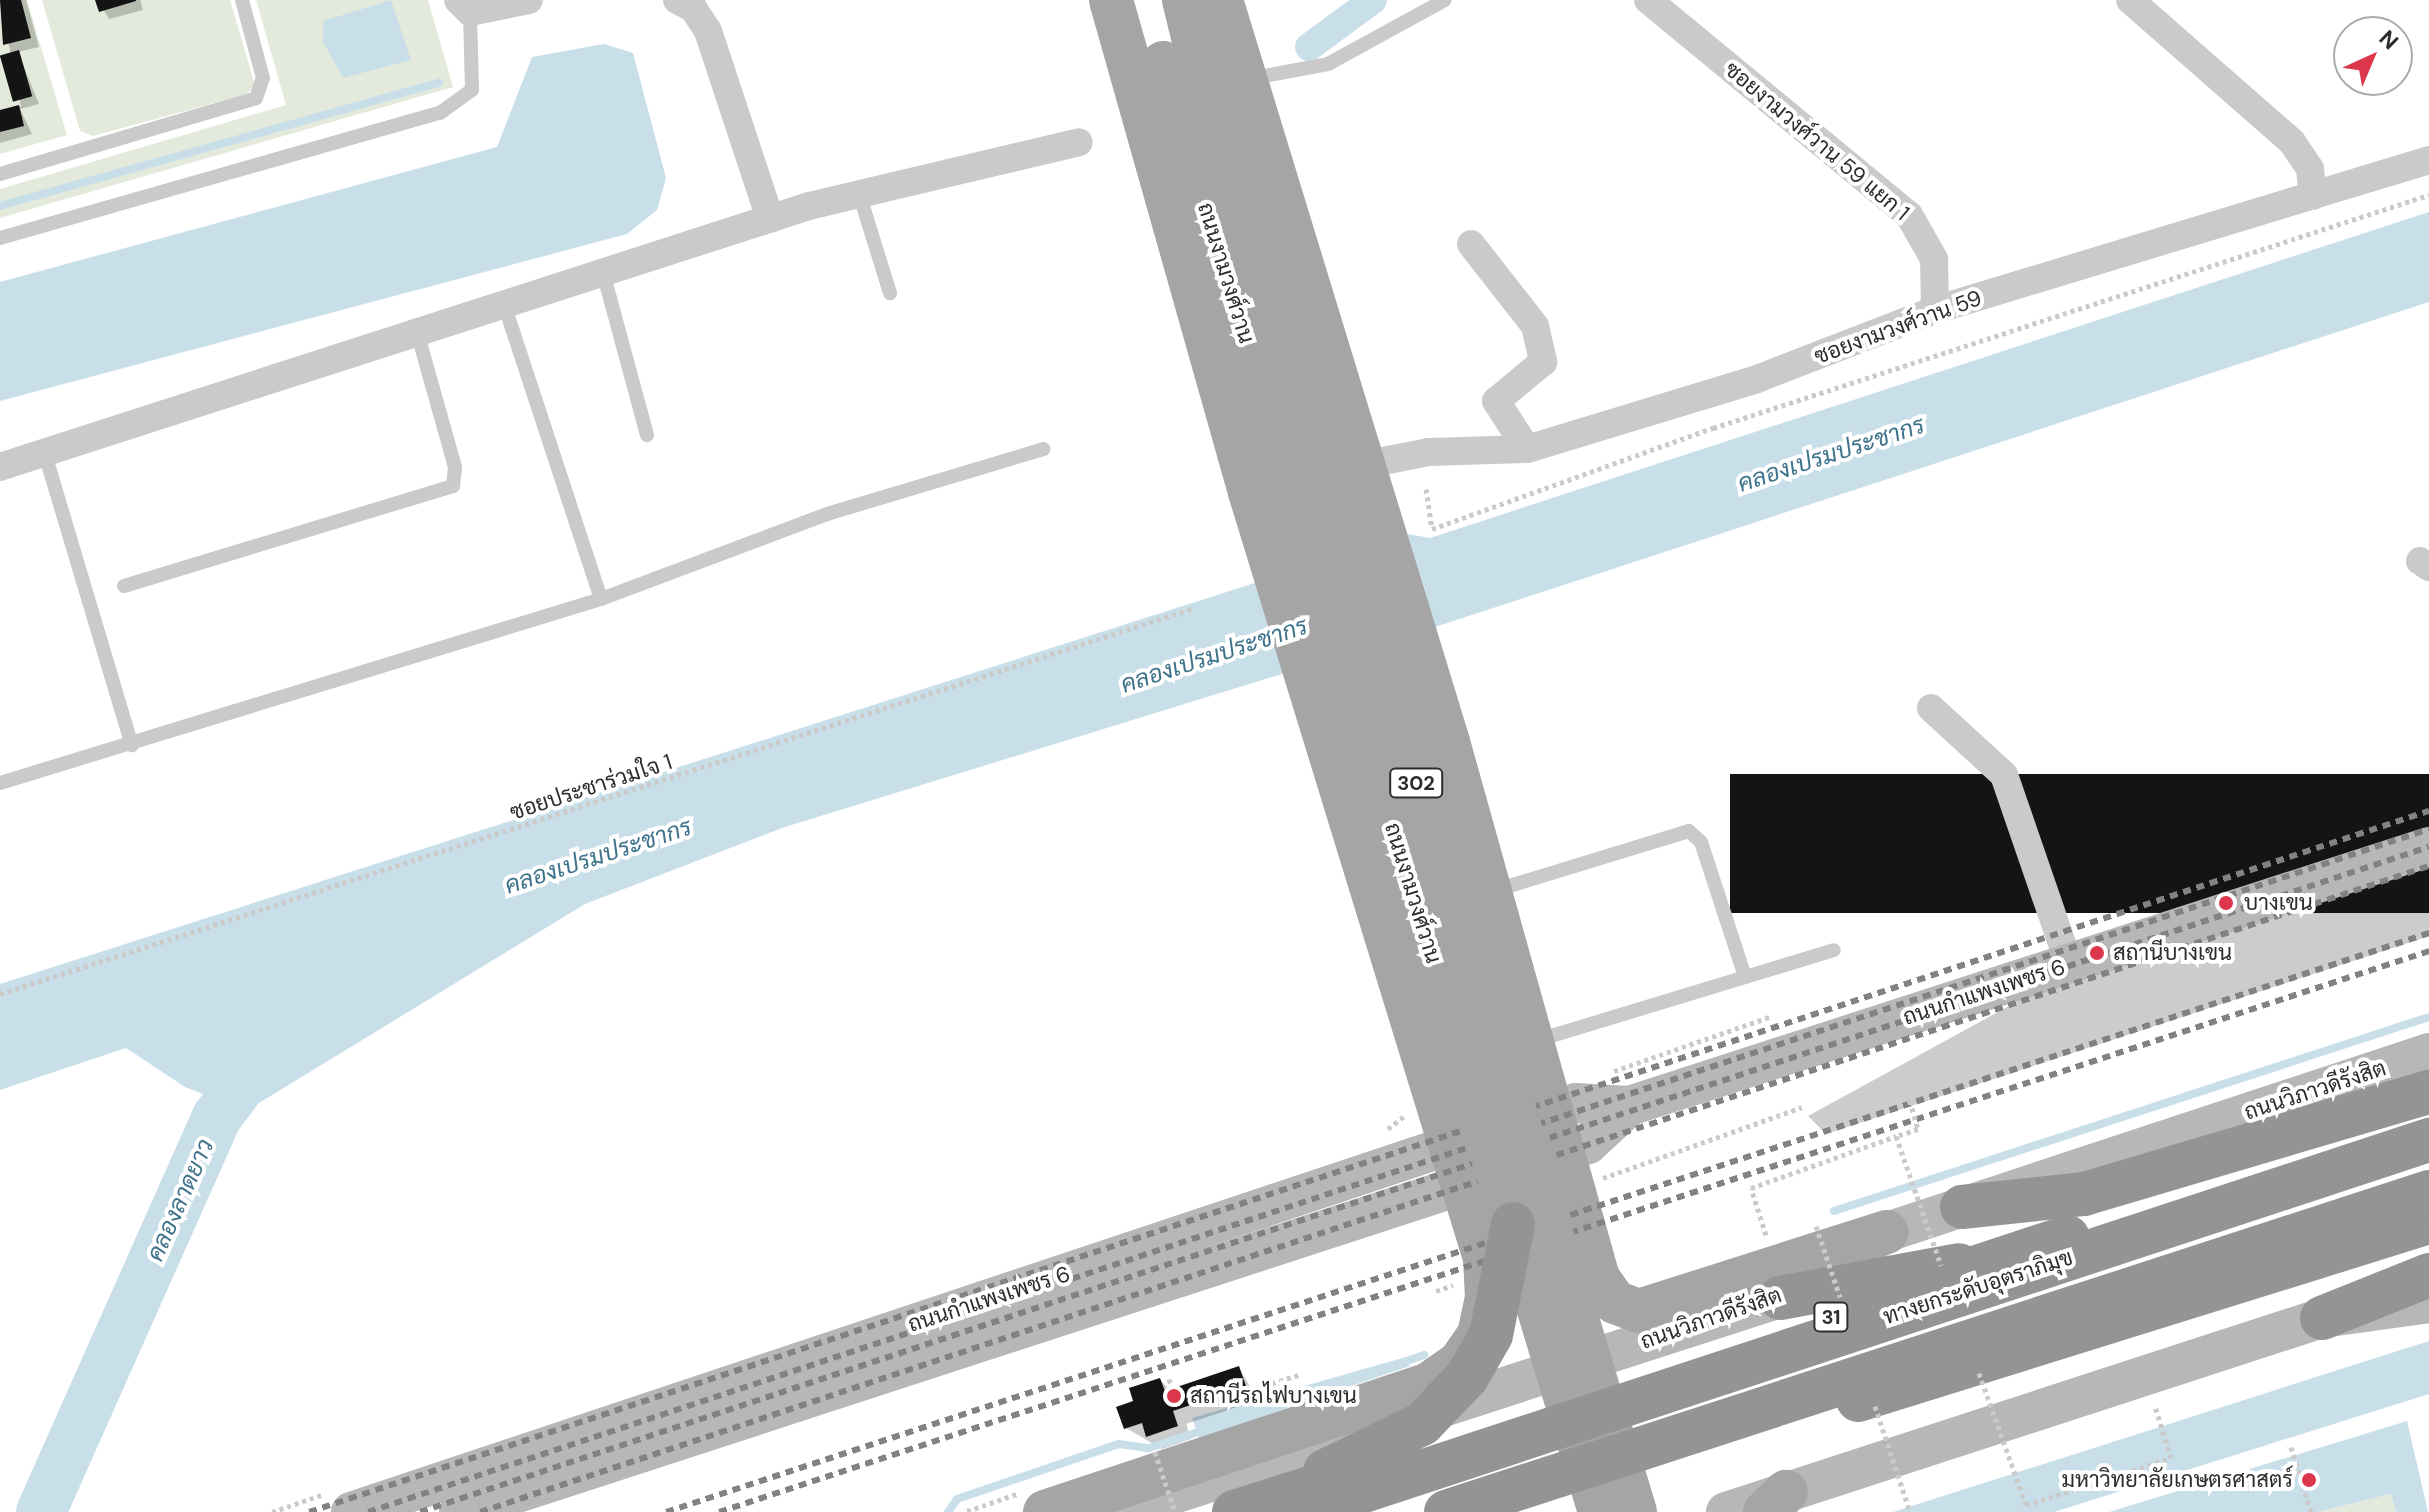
<!DOCTYPE html>
<meta charset="utf-8">
<style>
body{margin:0}
#map{position:relative;width:2429px;height:1512px;overflow:hidden;background:#fff;font-family:"DM Sans",Sarabun,sans-serif}
div>[style]{position:absolute}
[style*='--x']{left:calc(var(--x)*1px);top:calc(var(--y)*1px);width:calc(var(--w)*1px);rotate:calc(var(--a)*1deg)}
.green>*{inset:0;background:#e4eadb}
.water>*{inset:0;background:#c8dfea}
.shadow>*{inset:0;background:#0003}
.stream>*{height:8px;margin:-4px;padding:0 4px;transform-origin:4px;border-radius:4px;background:#c8dfea}
.canal>*{height:28px;margin:-14px;padding:0 14px;transform-origin:14px;border-radius:14px;background:#c8dfea}
.river>*{height:50px;margin:-25px;padding:0 25px;transform-origin:25px;border-radius:25px;background:#c8dfea}
.building>*{inset:0;background:#141414;transform-origin:0 0}
.path>*{height:5px;margin-top:-2.5px;transform-origin:0;background:repeating-linear-gradient(90deg,#cacaca 0 4px,transparent 0 8px)}
.lane>*{height:14px;margin:-7px;padding:0 7px;transform-origin:7px;border-radius:7px;background:#cacaca}
.street>*{height:28px;margin:-14px;padding:0 14px;transform-origin:14px;border-radius:14px;background:#cacaca}
.secondary>*{height:40px;margin:-20px;padding:0 20px;transform-origin:20px;border-radius:20px;background:#b7b7b7}
.primary>*{height:44px;margin:-22px;padding:0 22px;transform-origin:22px;border-radius:22px;background:#a5a5a5}
.highway>*{height:44px;margin:-22px;padding:0 22px;transform-origin:22px;border-radius:22px;background:#949494}
.rail>*{height:6px;margin-top:-3px;transform-origin:0;background:repeating-linear-gradient(90deg,#828282 0 8px,transparent 0 14px)}
.path-bridge>*{height:5px;margin-top:-2.5px;transform-origin:0;background:repeating-linear-gradient(90deg,#cacaca 0 4px,transparent 0 8px)}
.primary-bridge>*{height:44px;margin:-22px;padding:0 22px;transform-origin:22px;border-radius:22px;background:#a5a5a5}
.highway-bridge>*{height:44px;margin:-22px;padding:0 22px;transform-origin:22px;border-radius:22px;background:#949494}
.dots>*{width:22px;height:22px;translate:-50% -50%;box-sizing:border-box;border:4px solid #fff;border-radius:50%}
span{translate:-50% -50%;white-space:nowrap;text-align:center;line-height:1.15;-webkit-text-stroke:8px #fff;paint-order:stroke}
.shield-label span{padding:2px 6px;background:#fff;border:2px solid;border-radius:6px;-webkit-text-stroke-width:0}
.shield-label{font-size:20px;color:#2d2d2d;font-weight:700}
.street-label{font-size:22px;color:#2d2d2d}
.poi-label{font-size:22px;color:#2d2d2d}
.left{translate:0 -50%;text-align:left}
.right{translate:-100% -50%;text-align:right}
.water-label{font-size:24px;color:#3f738c;font-style:italic}
.north{position:absolute;left:2333px;top:16px;width:80px;height:80px;box-sizing:border-box;background:#fff;border:2px solid #ababab;border-radius:50%;rotate:44deg;font-size:22px;font-weight:700;line-height:32px;text-align:center;color:#2d2d2d}
.north::after{content:'';display:block;margin:auto;width:28px;height:36px;background:#dd374e;clip-path:polygon(50% 0,100% 100%,50% 72%,0 100%)}
</style>
<div id="map">
<div class="green">
<div style="clip-path:polygon(0 0,27px 0,67px 135px,0 154px)"></div>
<div style="clip-path:polygon(42px 0,230px 0,255px 85px,247px 94px,93px 136px,80px 131px)"></div>
<div style="clip-path:polygon(256px 0,428px 0,453px 87px,0 218px,0 189px,286px 105px)"></div>
<div style="clip-path:polygon(2391px 1494px,2396px 1512px,2318px 1512px)"></div>
</div>
<div class="water">
<div style="clip-path:polygon(391px 0,411px 60px,343px 78px,323px 42px,323px 21px)"></div>
<div style="clip-path:polygon(604px 44px,633px 53px,666px 178px,657px 210px,627px 234px,0 401px,0 282px,497px 147px,532px 57px)"></div>
<div style="clip-path:polygon(2429px 212px,2429px 302px,1438px 626px,785px 827px,585px 904px,246px 1111px,185px 1087px,126px 1048px,0 1090px,0 984px,1408px 534px,1430px 538px)"></div>
<div style="clip-path:polygon(2429px 1341px,2429px 1394px,2054px 1512px,1893px 1512px)"></div>
<div style="clip-path:polygon(1406px 1357px,1410px 1366px,1199px 1438px,1192px 1418px)"></div>
<div style="clip-path:polygon(2407px 1421px,2428px 1512px,2396px 1512px,2391px 1494px,2318px 1512px,2109px 1512px)"></div>
</div>
<div class="shadow">
<div style="clip-path:polygon(0 0,26px 0,39px 47px,18px 52px,39px 104px,20px 109px,32px 134px,0 143px,0 113px,21px 107px)"></div>
<div style="clip-path:polygon(98px 0,140px 0,143px 10px,109px 19px)"></div>
<div style="clip-path:polygon(2429px 776px,2429px 936px,1826px 1134px,1808px 1116px)"></div>
<div style="clip-path:polygon(1239px 1368px,1258px 1400px,1186px 1424px,1191px 1439px,1162px 1449px,1126px 1428px,1135px 1403px,1160px 1380px,1171px 1391px)"></div>
</div>
<div class="stream">
<div style="--x:0;--y:206;--w:456;--a:-15.7"></div>
<div style="--x:1834;--y:1211;--w:626;--a:-18.06"></div>
<div style="--x:1398;--y:1364;--w:28;--a:-19"></div>
<div style="--x:948;--y:1512;--w:16;--a:-55"></div>
<div style="--x:957;--y:1499;--w:171;--a:-18.8"></div>
<div style="--x:1119;--y:1444;--w:30;--a:8"></div>
<div style="--x:1149;--y:1448;--w:61;--a:-18.1"></div>
</div>
<div class="canal">
<div style="--x:1309;--y:47;--w:79;--a:-36.3"></div>
</div>
<div class="river">
<div style="--x:41;--y:1512;--w:432;--a:-66"></div>
<div style="--x:217;--y:1117;--w:85;--a:-53.1"></div>
</div>
<div class="building">
<div style="clip-path:polygon(0 0,21px 0,31px 38px,3px 45px)"></div>
<div style="clip-path:polygon(95px 0,136px 0,136px 1px,99px 12px)"></div>
<div style="left:19px;top:50px;width:48px;height:20px;rotate:74deg"></div>
<div style="clip-path:polygon(19px 105px,24px 126px,0 132px,0 110px)"></div>
<div style="left:2429px;top:774px;width:139px;height:699px;rotate:90deg"></div>
<div style="clip-path:polygon(1239px 1366px,1246px 1386px,1173px 1411px,1178px 1426px,1146px 1437px,1142px 1423px,1124px 1429px,1116px 1407px,1133px 1401px,1129px 1388px,1160px 1378px,1165px 1391px)"></div>
</div>
<div class="path">
<div style="--x:1426;--y:489;--w:40;--a:81.5"></div>
<div style="--x:1432;--y:529;--w:299;--a:-19.8"></div>
<div style="--x:1713;--y:428;--w:753;--a:-18.03"></div>
<div style="--x:0;--y:994;--w:1252;--a:-17.91"></div>
<div style="--x:1614;--y:1071;--w:167;--a:-19.2"></div>
<div style="--x:1388;--y:1129;--w:22;--a:-39"></div>
<div style="--x:1603;--y:1178;--w:211;--a:-19.6"></div>
<div style="--x:1766;--y:1235;--w:49;--a:-107.7"></div>
<div style="--x:1751;--y:1188;--w:154;--a:-19.7"></div>
<div style="--x:1436;--y:1291;--w:18;--a:-19"></div>
<div style="--x:1169;--y:1379;--w:54;--a:71.6"></div>
<div style="--x:1180;--y:1412;--w:128;--a:-17.3"></div>
<div style="--x:2291;--y:1447;--w:68;--a:72.9"></div>
<div style="--x:2026;--y:1505;--w:152;--a:-18"></div>
<div style="--x:2171;--y:1458;--w:54;--a:-107.1"></div>
<div style="--x:967;--y:1511;--w:53;--a:-18.8"></div>
<div style="--x:272;--y:1512;--w:55;--a:-19.1"></div>
</div>
<div class="lane">
<div style="--x:1248;--y:79;--w:81;--a:-10.6"></div>
<div style="--x:1328;--y:64;--w:133;--a:-28.7"></div>
<div style="--x:0;--y:174;--w:267;--a:-16.5"></div>
<div style="--x:256;--y:98;--w:21;--a:-71"></div>
<div style="--x:263;--y:78;--w:81;--a:-105.1"></div>
<div style="--x:859;--y:193;--w:105;--a:72.8"></div>
<div style="--x:0;--y:238;--w:457;--a:-15.9"></div>
<div style="--x:440;--y:113;--w:39;--a:-36"></div>
<div style="--x:472;--y:90;--w:78;--a:-91.5"></div>
<div style="--x:603;--y:272;--w:169;--a:74.9"></div>
<div style="--x:45;--y:454;--w:304;--a:73.4"></div>
<div style="--x:124;--y:586;--w:344;--a:-16.9"></div>
<div style="--x:453;--y:486;--w:19;--a:-84"></div>
<div style="--x:455;--y:467;--w:140;--a:-105.7"></div>
<div style="--x:601;--y:599;--w:241;--a:-20.6"></div>
<div style="--x:827;--y:514;--w:226;--a:-16.7"></div>
<div style="--x:0;--y:783;--w:629;--a:-17.02"></div>
<div style="--x:601;--y:599;--w:311;--a:-108.2"></div>
<div style="--x:1493;--y:891;--w:205;--a:-17"></div>
<div style="--x:1689;--y:831;--w:16;--a:43"></div>
<div style="--x:1701;--y:842;--w:142;--a:71.9"></div>
<div style="--x:1538;--y:1040;--w:309;--a:-16.9"></div>
</div>
<div class="street">
<div style="--x:458;--y:0;--w:17;--a:45"></div>
<div style="--x:470;--y:12;--w:60;--a:-11.5"></div>
<div style="--x:677;--y:0;--w:18;--a:27"></div>
<div style="--x:693;--y:8;--w:27;--a:57"></div>
<div style="--x:708;--y:31;--w:198;--a:71.7"></div>
<div style="--x:1648;--y:0;--w:338;--a:39.5"></div>
<div style="--x:1909;--y:215;--w:51;--a:60.4"></div>
<div style="--x:1934;--y:259;--w:51;--a:88.9"></div>
<div style="--x:2130;--y:0;--w:215;--a:41.2"></div>
<div style="--x:2292;--y:142;--w:32;--a:56"></div>
<div style="--x:2310;--y:169;--w:27;--a:84"></div>
<div style="--x:1471;--y:244;--w:104;--a:52"></div>
<div style="--x:1535;--y:326;--w:37;--a:77"></div>
<div style="--x:1543;--y:362;--w:61;--a:140.3"></div>
<div style="--x:1496;--y:401;--w:57;--a:57.1"></div>
<div style="--x:1363;--y:465;--w:67;--a:-11.1"></div>
<div style="--x:1429;--y:452;--w:98;--a:-1.8"></div>
<div style="--x:1527;--y:449;--w:240;--a:-16.9"></div>
<div style="--x:1757;--y:379;--w:191;--a:-21.2"></div>
<div style="--x:1935;--y:310;--w:516;--a:-16.89"></div>
<div style="--x:0;--y:467;--w:850;--a:-17.88"></div>
<div style="--x:809;--y:206;--w:277;--a:-13.3"></div>
<div style="--x:2420;--y:561;--w:11;--a:34"></div>
<div style="--x:1931;--y:708;--w:99;--a:42.5"></div>
<div style="--x:2004;--y:775;--w:200;--a:71"></div>
</div>
<div class="secondary">
<div style="--x:1859;--y:1249;--w:33;--a:-31"></div>
<div style="--x:1887;--y:1232;--w:571;--a:-18.28"></div>
<div style="--x:351;--y:1512;--w:1291;--a:-18.46"></div>
<div style="--x:1576;--y:1103;--w:53;--a:3.2"></div>
<div style="--x:1629;--y:1106;--w:841;--a:-17.94"></div>
<div style="--x:459;--y:1512;--w:1187;--a:-18.05"></div>
<div style="--x:1588;--y:1144;--w:56;--a:-42.8"></div>
<div style="--x:1118;--y:1512;--w:696;--a:-17.91"></div>
<div style="--x:1780;--y:1298;--w:33;--a:-31"></div>
<div style="--x:1726;--y:1512;--w:627;--a:-18.03"></div>
<div style="--x:2322;--y:1318;--w:108;--a:-8"></div>
</div>
<div class="primary">
<div style="--x:1184;--y:0;--w:55;--a:76.2"></div>
<div style="--x:1221;--y:0;--w:776;--a:72.99"></div>
<div style="--x:1448;--y:742;--w:557;--a:74.37"></div>
<div style="--x:1598;--y:1278;--w:29;--a:55"></div>
<div style="--x:1615;--y:1302;--w:26;--a:21"></div>
<div style="--x:1639;--y:1311;--w:260;--a:-17.7"></div>
<div style="--x:1045;--y:1512;--w:405;--a:-18.4"></div>
<div style="--x:1429;--y:1384;--w:38;--a:-35"></div>
<div style="--x:1460;--y:1362;--w:33;--a:-55"></div>
<div style="--x:1479;--y:1335;--w:38;--a:-78"></div>
<div style="--x:1487;--y:1298;--w:40;--a:-92.9"></div>
<div style="--x:1485;--y:1258;--w:801;--a:-107.06"></div>
<div style="--x:1250;--y:492;--w:511;--a:-105.78"></div>
<div style="--x:1765;--y:1512;--w:29;--a:-44"></div>
</div>
<div class="highway">
<div style="--x:1962;--y:1207;--w:123;--a:-6.1"></div>
<div style="--x:2084;--y:1194;--w:360;--a:-16.5"></div>
<div style="--x:1932;--y:1282;--w:143;--a:-18.3"></div>
<div style="--x:1780;--y:1298;--w:182;--a:-10.4"></div>
<div style="--x:2322;--y:1318;--w:115;--a:-21.9"></div>
<div style="--x:1858;--y:1400;--w:598;--a:-17.31"></div>
<div style="--x:1234;--y:1512;--w:113;--a:-17.5"></div>
</div>
<div class="rail">
<div style="--x:309;--y:1512;--w:2233;--a:-18.3"></div>
<div style="--x:368;--y:1512;--w:2171;--a:-18.33"></div>
<div style="--x:420;--y:1512;--w:2116;--a:-18.32"></div>
<div style="--x:480;--y:1512;--w:2053;--a:-18.34"></div>
<div style="--x:666;--y:1512;--w:1856;--a:-18.18"></div>
<div style="--x:719;--y:1512;--w:1800;--a:-18.16"></div>
</div>
<div class="path-bridge">
<div style="--x:1905;--y:1085;--w:46;--a:73.5"></div>
<div style="--x:1918;--y:1129;--w:23;--a:162"></div>
<div style="--x:1896;--y:1136;--w:137;--a:70.8"></div>
<div style="--x:1816;--y:1226;--w:75;--a:71.3"></div>
<div style="--x:1979;--y:1373;--w:140;--a:70.4"></div>
<div style="--x:1875;--y:1406;--w:112;--a:71.7"></div>
<div style="--x:1155;--y:1452;--w:63;--a:71.6"></div>
</div>
<div class="primary-bridge">
<div style="--x:1197;--y:53;--w:1523;--a:73.29"></div>
<div style="--x:1163;--y:63;--w:1513;--a:73.22"></div>
</div>
<div class="highway-bridge">
<div style="--x:1325;--y:1471;--w:108;--a:-25.9"></div>
<div style="--x:1422;--y:1424;--w:65;--a:-46.2"></div>
<div style="--x:1467;--y:1377;--w:48;--a:-60.3"></div>
<div style="--x:1491;--y:1335;--w:113;--a:-78.8"></div>
<div style="--x:1300;--y:1512;--w:1189;--a:-18.24"></div>
<div style="--x:1446;--y:1512;--w:1034;--a:-18.03"></div>
</div>
<div class="dots">
<div style="left:2226px;top:903px;background:#dd374e"></div>
<div style="left:2097px;top:953px;background:#dd374e"></div>
<div style="left:1174px;top:1396px;background:#dd374e"></div>
<div style="left:2309px;top:1480px;background:#dd374e"></div>
</div>
<div class="shield-label">
<span style="left:1416px;top:783px">302</span>
<span style="left:1831px;top:1317px">31</span>
</div>
<div class="street-label">
<span style="left:1817px;top:141px;rotate:40deg">ซอยงามวงศ์วาน 59 แยก 1</span>
<span style="left:1226px;top:273px;rotate:73deg">ถนนงามวงศ์วาน</span>
<span style="left:1898px;top:327px;rotate:-20deg">ซอยงามวงศ์วาน 59</span>
<span style="left:591px;top:787px;rotate:-18deg">ซอยประชาร่วมใจ 1</span>
<span style="left:1413px;top:893px;rotate:73deg">ถนนงามวงศ์วาน</span>
<span style="left:1984px;top:992px;rotate:-18deg">ถนนกำแพงเพชร 6</span>
<span style="left:2315px;top:1090px;rotate:-18deg">ถนนวิภาวดีรังสิต</span>
<span style="left:1978px;top:1287px;rotate:-18deg">ทางยกระดับอุตราภิมุข</span>
<span style="left:989px;top:1299px;rotate:-18deg">ถนนกำแพงเพชร 6</span>
<span style="left:1711px;top:1318px;rotate:-19deg">ถนนวิภาวดีรังสิต</span>
</div>
<div class="poi-label">
<span class="left" style="left:2244px;top:903px">บางเขน</span>
<span class="left" style="left:2113px;top:953px">สถานีบางเขน</span>
<span class="left" style="left:1190px;top:1396px">สถานีรถไฟบางเขน</span>
<span class="right" style="left:2293px;top:1480px">มหาวิทยาลัยเกษตรศาสตร์</span>
</div>
<div class="water-label">
<span style="left:1831px;top:454px;rotate:-18deg">คลองเปรมประชากร</span>
<span style="left:1214px;top:655px;rotate:-18deg">คลองเปรมประชากร</span>
<span style="left:598px;top:856px;rotate:-18deg">คลองเปรมประชากร</span>
<span style="left:180px;top:1200px;rotate:-66deg">คลองลาดยาว</span>
</div>
<div class="north">N</div>
</div>
